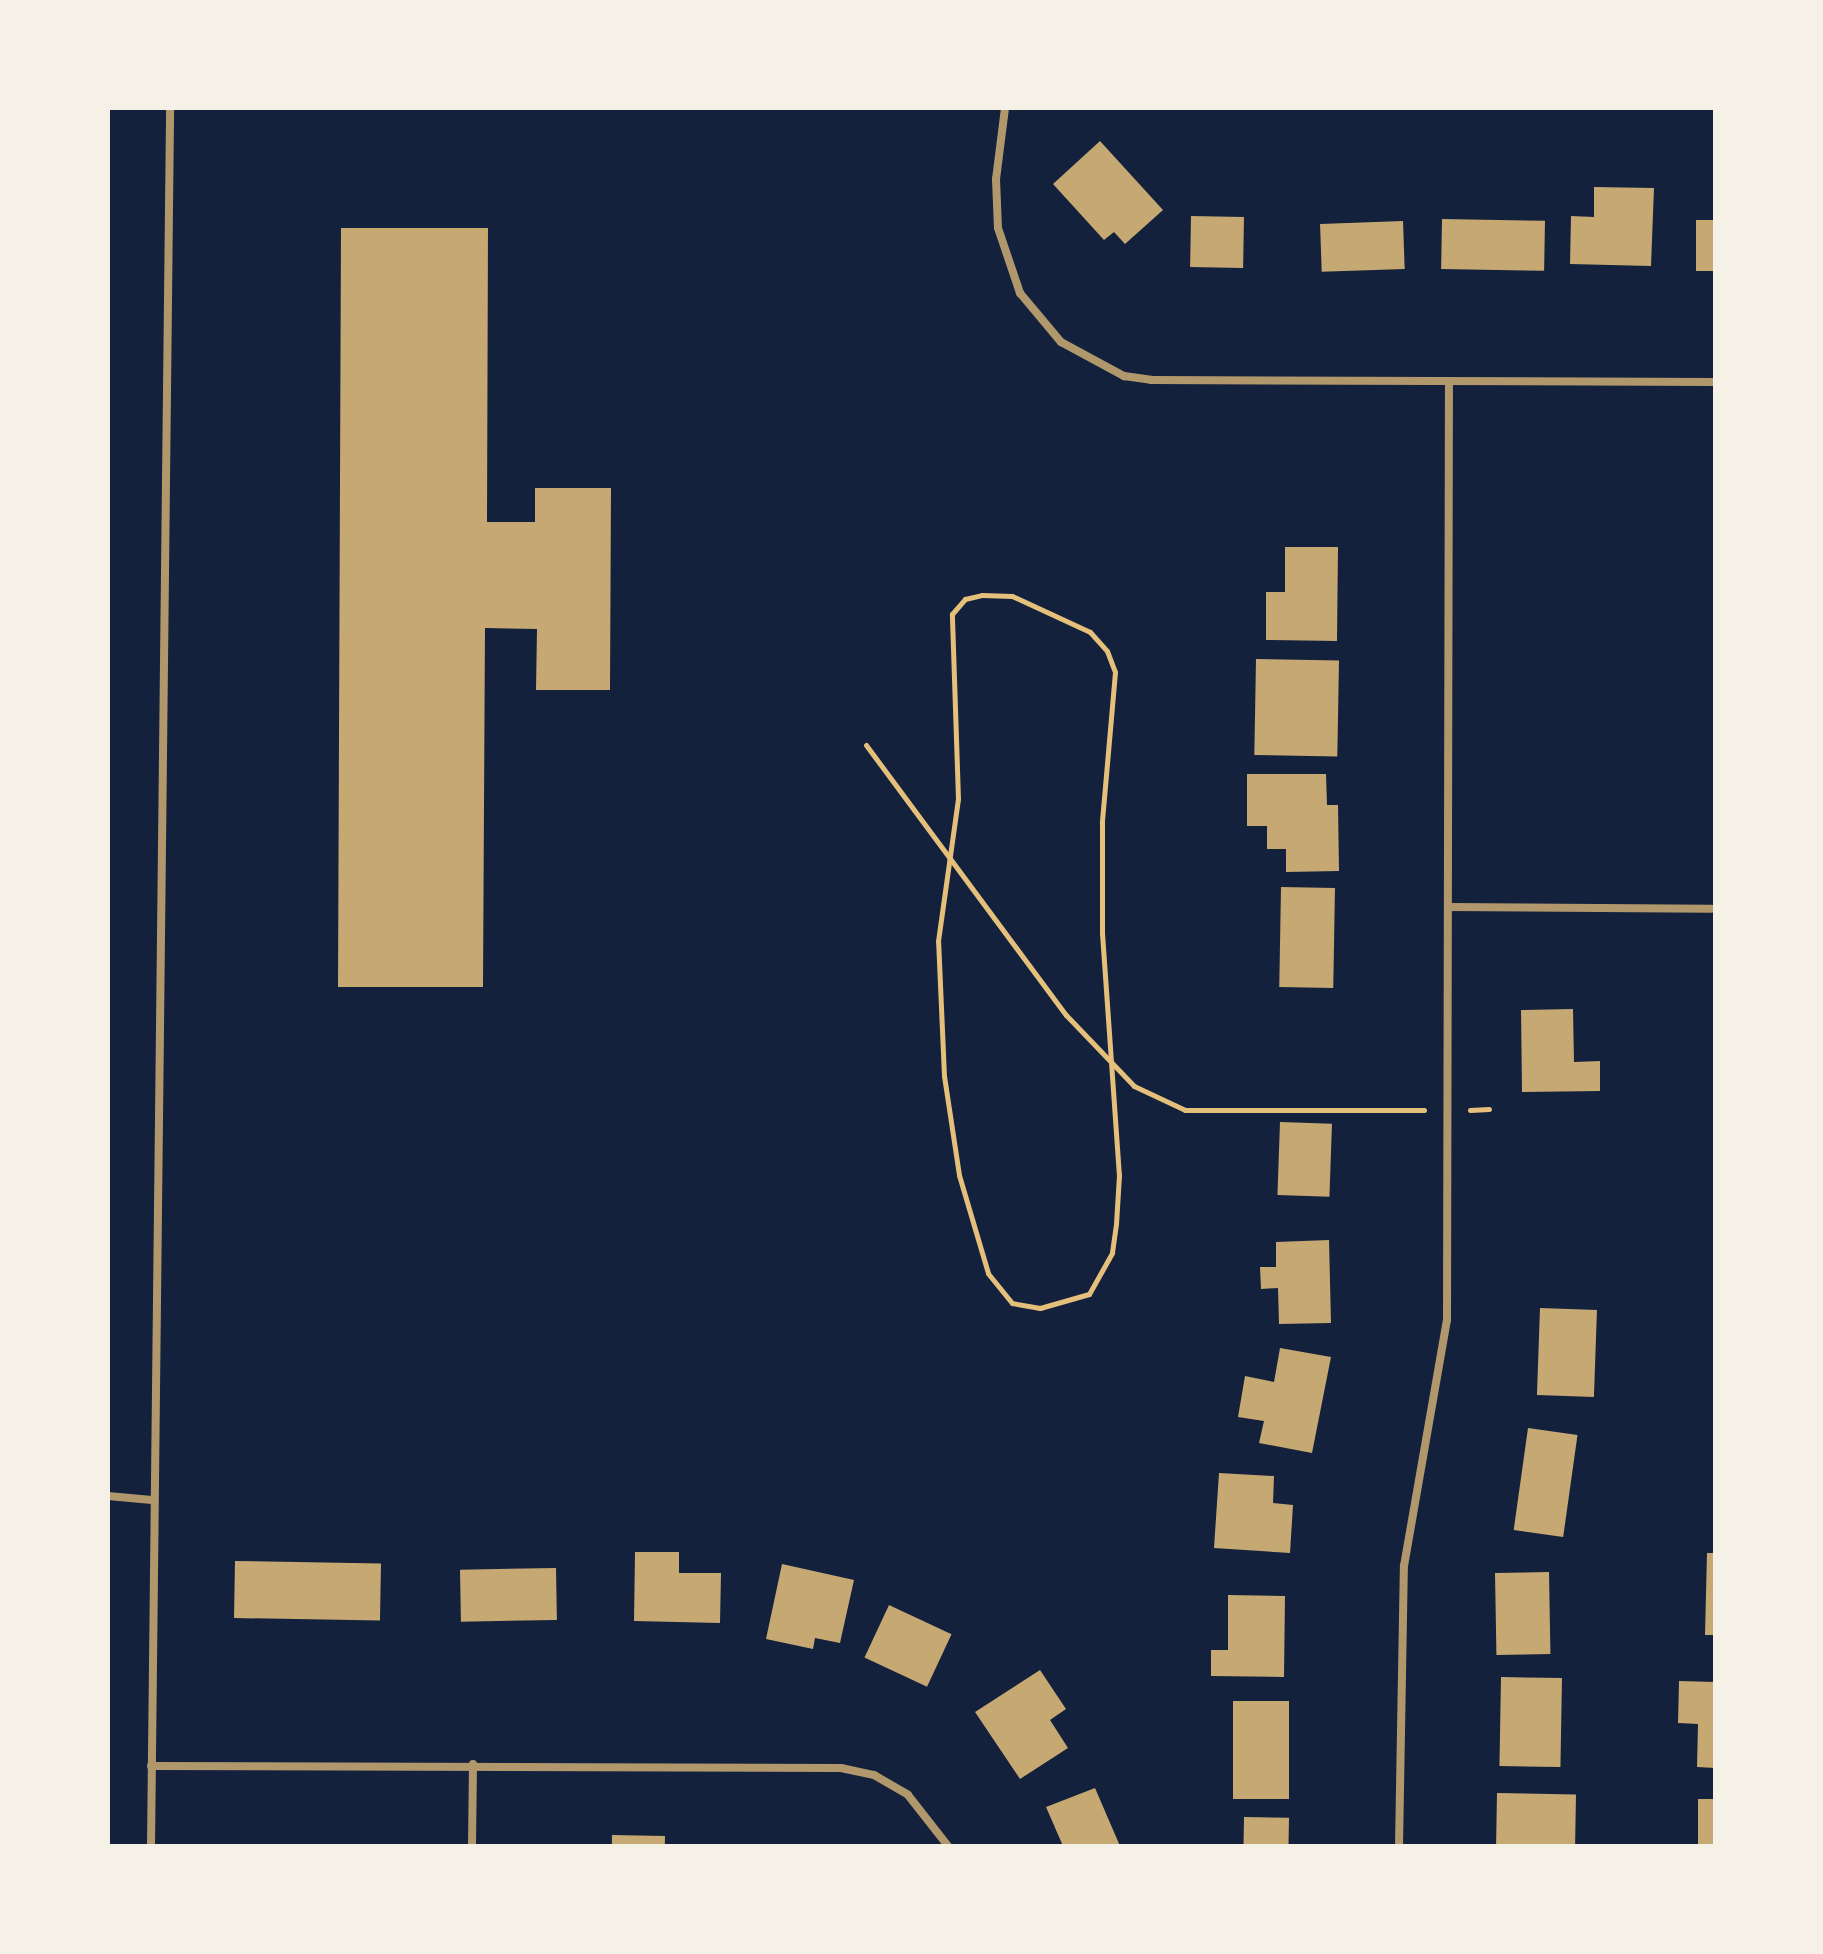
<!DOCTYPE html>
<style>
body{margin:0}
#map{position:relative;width:1823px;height:1954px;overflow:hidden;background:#14213d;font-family:"Work Sans",sans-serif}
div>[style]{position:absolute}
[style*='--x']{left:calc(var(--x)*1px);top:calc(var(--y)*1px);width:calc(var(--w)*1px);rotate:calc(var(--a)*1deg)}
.building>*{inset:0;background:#c6a872;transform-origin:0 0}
.path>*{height:5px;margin:-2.5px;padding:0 2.5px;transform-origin:2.5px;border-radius:2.5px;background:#e5c07b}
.minor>*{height:8px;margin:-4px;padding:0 4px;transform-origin:4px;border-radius:4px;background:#b1986c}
span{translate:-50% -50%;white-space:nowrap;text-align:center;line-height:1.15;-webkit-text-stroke:6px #f6f1e7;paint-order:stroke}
.frame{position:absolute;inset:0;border:110px solid #f6f1e7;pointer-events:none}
</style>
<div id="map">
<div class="building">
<div style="clip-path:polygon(1100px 141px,1163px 210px,1125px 244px,1114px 232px,1104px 240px,1053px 184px)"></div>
<div style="clip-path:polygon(1594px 187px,1654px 188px,1651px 266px,1570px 264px,1571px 216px,1594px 217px)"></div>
<div style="left:1191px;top:216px;width:53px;height:51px;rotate:1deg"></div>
<div style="left:1442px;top:219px;width:103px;height:50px;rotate:1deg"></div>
<div style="left:1715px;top:220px;width:51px;height:19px;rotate:90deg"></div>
<div style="left:1403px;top:221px;width:48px;height:83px;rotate:88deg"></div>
<div style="clip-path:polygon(341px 228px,488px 228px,487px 522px,535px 522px,535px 488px,611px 488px,610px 690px,536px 690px,537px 629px,485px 628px,483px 987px,338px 987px)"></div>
<div style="clip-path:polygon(1285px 547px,1338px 547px,1337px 641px,1266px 640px,1266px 592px,1285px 592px)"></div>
<div style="left:1256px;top:659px;width:83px;height:96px;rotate:1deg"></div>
<div style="clip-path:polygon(1247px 774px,1326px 774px,1327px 805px,1338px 805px,1339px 871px,1286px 872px,1286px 849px,1267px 849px,1267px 826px,1247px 826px)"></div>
<div style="left:1281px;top:887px;width:54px;height:100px;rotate:1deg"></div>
<div style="clip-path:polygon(1573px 1009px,1574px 1062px,1600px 1061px,1600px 1091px,1522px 1092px,1521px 1010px)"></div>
<div style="left:1280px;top:1122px;width:52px;height:73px;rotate:2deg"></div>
<div style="clip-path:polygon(1329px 1240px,1331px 1323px,1279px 1324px,1278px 1288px,1261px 1289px,1260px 1267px,1276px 1267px,1276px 1242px)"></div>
<div style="left:1540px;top:1308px;width:57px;height:87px;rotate:2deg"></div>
<div style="clip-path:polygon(1280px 1348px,1331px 1357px,1312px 1453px,1259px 1443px,1264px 1421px,1238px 1417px,1245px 1376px,1274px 1382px)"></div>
<div style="left:1528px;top:1428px;width:50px;height:103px;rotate:8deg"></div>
<div style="clip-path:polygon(1219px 1473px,1274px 1476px,1273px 1503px,1293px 1505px,1290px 1553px,1214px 1548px)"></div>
<div style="clip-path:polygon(635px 1552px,679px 1552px,679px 1573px,721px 1573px,720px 1623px,634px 1621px)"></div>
<div style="clip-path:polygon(1707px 1553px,1715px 1553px,1715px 1635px,1705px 1635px)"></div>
<div style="left:235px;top:1561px;width:146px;height:57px;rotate:1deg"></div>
<div style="clip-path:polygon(782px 1564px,854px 1580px,840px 1643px,815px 1638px,813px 1649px,766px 1639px)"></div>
<div style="left:556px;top:1568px;width:52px;height:96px;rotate:89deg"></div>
<div style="left:1549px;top:1572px;width:82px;height:54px;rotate:89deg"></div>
<div style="clip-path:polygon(1228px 1595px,1285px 1596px,1284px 1677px,1211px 1676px,1211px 1650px,1228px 1650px)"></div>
<div style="left:889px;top:1605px;width:69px;height:58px;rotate:25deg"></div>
<div style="clip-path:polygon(1040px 1670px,1066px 1709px,1050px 1720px,1068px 1748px,1020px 1779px,975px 1712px)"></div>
<div style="left:1501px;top:1677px;width:61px;height:89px;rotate:1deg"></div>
<div style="clip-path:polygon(1679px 1681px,1715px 1682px,1715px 1768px,1697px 1767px,1698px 1724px,1678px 1723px)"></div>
<div style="left:1233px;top:1701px;width:56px;height:98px"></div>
<div style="clip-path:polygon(1095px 1788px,1120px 1846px,1063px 1846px,1046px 1807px)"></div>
<div style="left:1497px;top:1793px;width:79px;height:53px;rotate:1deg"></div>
<div style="left:1698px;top:1799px;width:17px;height:47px"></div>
<div style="left:1244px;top:1817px;width:45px;height:29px;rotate:1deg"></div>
<div style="left:612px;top:1835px;width:53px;height:11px;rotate:1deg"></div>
</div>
<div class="path">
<div style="--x:982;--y:595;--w:30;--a:2"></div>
<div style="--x:1012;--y:596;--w:86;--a:24.8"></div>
<div style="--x:1090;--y:632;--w:25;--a:48"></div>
<div style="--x:1107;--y:651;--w:22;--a:69"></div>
<div style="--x:1115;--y:672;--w:151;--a:95"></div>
<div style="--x:1102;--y:822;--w:111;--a:90"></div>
<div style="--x:1102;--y:933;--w:243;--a:86"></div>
<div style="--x:1119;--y:1175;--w:49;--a:93.5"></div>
<div style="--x:1116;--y:1224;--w:29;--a:98"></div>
<div style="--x:1112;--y:1253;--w:47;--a:119.3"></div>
<div style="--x:1089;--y:1294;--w:51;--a:164.1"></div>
<div style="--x:1040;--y:1308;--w:28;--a:-170"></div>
<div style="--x:1012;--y:1303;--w:38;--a:-129"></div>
<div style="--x:988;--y:1273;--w:102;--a:-106.5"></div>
<div style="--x:959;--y:1175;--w:100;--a:-98.6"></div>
<div style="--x:944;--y:1076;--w:135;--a:-92.5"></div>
<div style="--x:938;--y:941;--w:143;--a:-82"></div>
<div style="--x:958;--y:799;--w:185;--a:-91.9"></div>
<div style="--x:952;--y:614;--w:20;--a:-49"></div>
<div style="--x:965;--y:599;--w:17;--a:-13"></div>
<div style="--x:866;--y:745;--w:336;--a:53.5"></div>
<div style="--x:1066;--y:1015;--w:98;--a:46.2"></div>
<div style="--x:1134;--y:1086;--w:56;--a:25.2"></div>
<div style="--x:1185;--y:1110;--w:239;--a:0"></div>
<div style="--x:1470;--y:1110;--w:19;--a:-3"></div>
</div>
<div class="minor">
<div style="--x:1005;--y:108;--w:72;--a:97.2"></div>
<div style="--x:996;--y:179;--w:49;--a:87.7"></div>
<div style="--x:998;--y:228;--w:69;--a:71.3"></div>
<div style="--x:1020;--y:293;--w:64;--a:50.1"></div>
<div style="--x:1061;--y:342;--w:72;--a:28.4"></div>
<div style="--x:1124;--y:376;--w:27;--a:8"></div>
<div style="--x:1151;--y:380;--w:564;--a:0.2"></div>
<div style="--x:1448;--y:907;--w:263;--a:0.4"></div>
<div style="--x:108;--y:1496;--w:44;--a:5.2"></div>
<div style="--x:151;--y:1766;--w:690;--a:0.17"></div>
<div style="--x:841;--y:1768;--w:34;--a:12"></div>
<div style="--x:874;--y:1775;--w:39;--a:30"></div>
<div style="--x:908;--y:1795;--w:65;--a:51.9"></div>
<div style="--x:151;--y:1846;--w:1738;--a:-89.37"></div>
<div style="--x:472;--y:1846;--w:82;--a:-89.3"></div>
<div style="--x:1399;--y:1846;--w:280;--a:-89"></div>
<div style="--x:1404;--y:1566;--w:250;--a:-80.1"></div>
<div style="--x:1447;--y:1320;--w:939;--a:-89.88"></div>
</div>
<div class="frame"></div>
</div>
